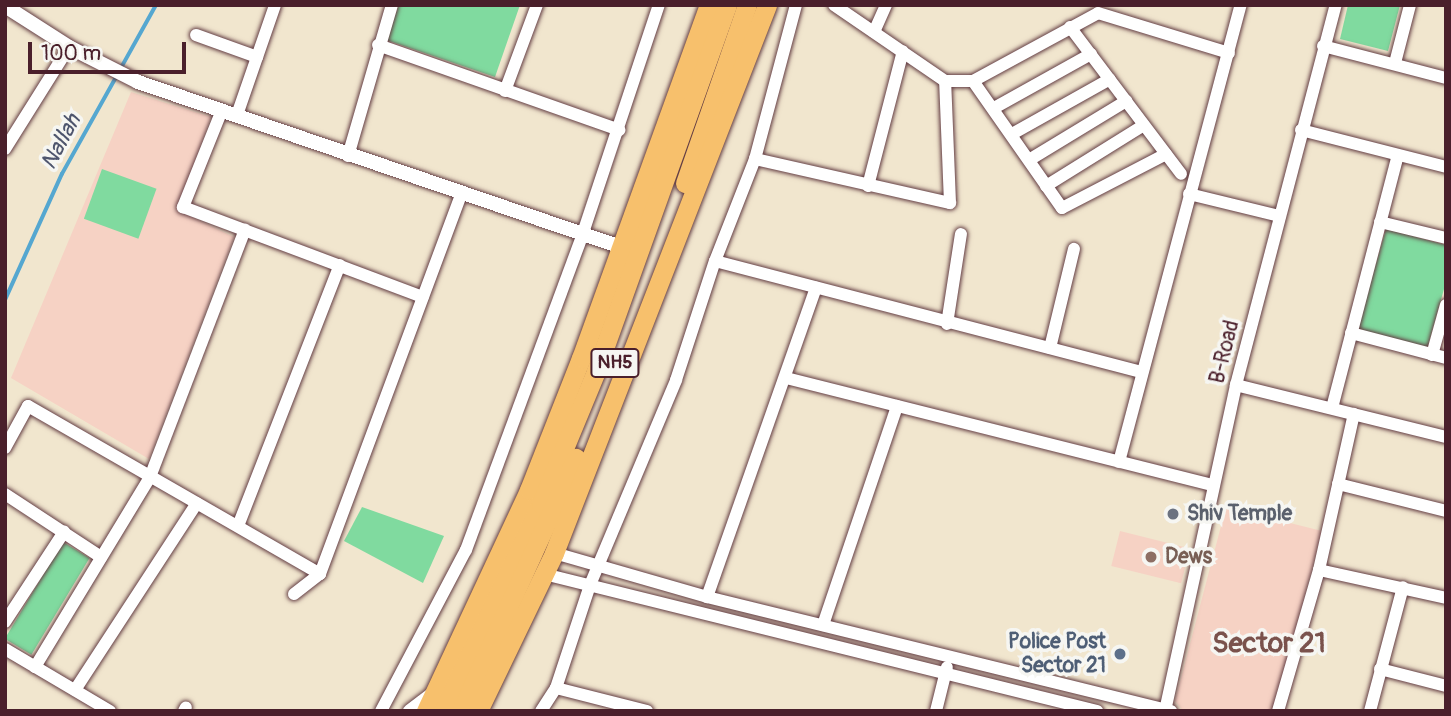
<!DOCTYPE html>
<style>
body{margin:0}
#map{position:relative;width:1451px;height:716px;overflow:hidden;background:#f1e6ce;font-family:Pangolin,sans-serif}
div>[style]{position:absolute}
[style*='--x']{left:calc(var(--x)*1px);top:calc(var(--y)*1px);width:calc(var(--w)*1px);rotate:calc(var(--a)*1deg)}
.built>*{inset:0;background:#f6d2c4;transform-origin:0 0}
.green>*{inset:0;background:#80da9f;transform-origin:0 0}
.stream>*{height:3.5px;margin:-1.75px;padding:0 1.75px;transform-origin:1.75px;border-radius:1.75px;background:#55a7d0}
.roads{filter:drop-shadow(0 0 2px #633d43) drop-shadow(0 0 2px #633d43)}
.minor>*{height:12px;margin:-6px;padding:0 6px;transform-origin:6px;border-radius:6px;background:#fff}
.tertiary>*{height:14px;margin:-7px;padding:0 7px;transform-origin:7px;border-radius:7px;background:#fff}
.trunk>*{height:19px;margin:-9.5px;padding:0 9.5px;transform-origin:9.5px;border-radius:9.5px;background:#f7c06c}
.dots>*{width:19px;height:19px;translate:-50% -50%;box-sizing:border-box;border:4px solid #f6f6f2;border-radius:50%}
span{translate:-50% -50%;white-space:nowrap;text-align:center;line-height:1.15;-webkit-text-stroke:7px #f6f6f2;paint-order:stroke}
.shield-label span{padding:2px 5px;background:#f6f6f2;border:2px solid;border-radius:5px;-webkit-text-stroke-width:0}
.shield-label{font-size:19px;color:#4a1f2b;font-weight:700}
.street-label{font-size:21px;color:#4a1f2b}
.worship-label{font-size:21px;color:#5b616d;font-weight:700}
.left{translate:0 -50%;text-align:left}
.education-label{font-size:21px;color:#785e54;font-weight:700}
.service-label{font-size:21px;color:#4e5e75;font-weight:700}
.right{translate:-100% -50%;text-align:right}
.water-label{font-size:23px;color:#4e556d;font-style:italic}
.district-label{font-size:28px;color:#7a524c;font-weight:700}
.frame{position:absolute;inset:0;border:7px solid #4a1f2b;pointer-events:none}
.scale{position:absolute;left:28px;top:42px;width:158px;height:32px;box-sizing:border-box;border:4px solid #4a1f2b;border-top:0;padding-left:9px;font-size:21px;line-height:24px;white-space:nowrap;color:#4a1f2b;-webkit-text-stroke:5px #f6f6f2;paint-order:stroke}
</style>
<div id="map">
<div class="built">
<div style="clip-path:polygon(131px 92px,211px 117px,177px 210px,234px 237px,149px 459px,11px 378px)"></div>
<div style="clip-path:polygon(1226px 507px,1322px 531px,1274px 711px,1183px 711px,1175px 701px)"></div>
<div style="left:1120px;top:531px;width:72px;height:36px;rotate:14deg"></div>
</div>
<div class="green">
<div style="clip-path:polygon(399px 5px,520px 5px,495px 77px,386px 40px)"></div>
<div style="clip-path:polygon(1348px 5px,1400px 5px,1388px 51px,1340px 39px)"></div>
<div style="left:102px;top:169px;width:58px;height:53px;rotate:20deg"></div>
<div style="clip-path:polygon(1386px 229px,1446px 245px,1446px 282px,1427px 349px,1357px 330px)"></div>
<div style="clip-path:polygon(362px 507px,444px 536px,423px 583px,344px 541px)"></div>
<div style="left:63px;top:542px;width:31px;height:113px;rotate:31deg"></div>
</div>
<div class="stream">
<div style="--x:121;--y:68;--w:72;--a:-60.9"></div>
<div style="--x:5;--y:300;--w:138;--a:-65.7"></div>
<div style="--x:62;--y:174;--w:115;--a:-60.8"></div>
</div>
<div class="roads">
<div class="minor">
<div style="--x:834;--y:5;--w:135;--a:34.4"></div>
<div style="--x:945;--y:81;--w:28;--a:0"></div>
<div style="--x:973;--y:81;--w:142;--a:-28.5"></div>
<div style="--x:1098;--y:13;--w:137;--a:17"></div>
<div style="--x:1070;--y:27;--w:184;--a:52.9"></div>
<div style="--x:874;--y:32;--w:30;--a:-66"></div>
<div style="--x:196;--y:35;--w:65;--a:19.8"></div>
<div style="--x:378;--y:45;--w:256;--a:19.4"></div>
<div style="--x:1323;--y:46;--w:127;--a:14.6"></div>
<div style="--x:1395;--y:63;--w:60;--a:-75.5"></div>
<div style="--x:973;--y:81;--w:155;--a:55"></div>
<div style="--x:1062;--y:208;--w:117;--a:-27.4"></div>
<div style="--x:505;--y:91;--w:92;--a:-69.6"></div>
<div style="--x:994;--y:108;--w:111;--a:-29.1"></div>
<div style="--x:222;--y:110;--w:105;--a:111.9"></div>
<div style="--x:183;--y:207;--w:256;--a:20.6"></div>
<div style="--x:237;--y:115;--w:116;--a:-70.9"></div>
<div style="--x:1301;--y:130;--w:150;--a:14.3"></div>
<div style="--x:1012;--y:134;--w:112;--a:-29.3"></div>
<div style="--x:5;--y:149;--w:120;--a:-57.9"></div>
<div style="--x:348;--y:156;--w:157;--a:-73.8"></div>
<div style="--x:755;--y:159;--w:200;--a:12.7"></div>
<div style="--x:950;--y:203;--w:122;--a:-92.3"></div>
<div style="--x:1029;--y:160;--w:114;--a:-31.3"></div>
<div style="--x:868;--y:186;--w:139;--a:-75.5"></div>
<div style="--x:1046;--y:186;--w:115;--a:-31.9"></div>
<div style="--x:1189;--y:194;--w:93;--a:13.7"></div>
<div style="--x:1380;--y:222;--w:68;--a:13.6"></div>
<div style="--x:715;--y:261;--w:441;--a:14.6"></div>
<div style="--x:947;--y:324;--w:91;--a:-81.2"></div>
<div style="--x:1351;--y:333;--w:98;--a:14.7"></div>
<div style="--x:1050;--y:348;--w:102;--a:-76.4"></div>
<div style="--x:1432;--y:355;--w:52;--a:-74.4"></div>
<div style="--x:786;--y:378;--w:439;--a:14.1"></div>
<div style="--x:1236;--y:385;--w:216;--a:13.9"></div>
<div style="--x:1332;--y:408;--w:261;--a:-75.4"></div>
<div style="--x:5;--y:448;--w:48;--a:-61.3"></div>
<div style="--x:28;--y:406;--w:337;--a:29.9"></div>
<div style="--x:1119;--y:462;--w:473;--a:-75.1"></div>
<div style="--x:1338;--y:484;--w:111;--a:14"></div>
<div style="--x:5;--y:494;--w:115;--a:33.3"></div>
<div style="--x:238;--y:526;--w:280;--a:-68.7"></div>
<div style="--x:554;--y:553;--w:159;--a:16"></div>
<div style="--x:707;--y:597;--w:478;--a:13.8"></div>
<div style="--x:1319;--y:570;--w:130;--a:12.4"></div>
<div style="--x:544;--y:574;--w:570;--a:13.91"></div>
<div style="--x:294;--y:594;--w:33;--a:-38"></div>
<div style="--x:320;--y:574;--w:407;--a:-69.6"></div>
<div style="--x:707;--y:597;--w:328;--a:-70.6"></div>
<div style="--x:5;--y:622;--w:108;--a:-56.8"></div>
<div style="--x:823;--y:625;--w:231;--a:-71.3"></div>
<div style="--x:5;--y:649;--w:122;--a:30.6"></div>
<div style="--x:35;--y:667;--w:222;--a:-58.8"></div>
<div style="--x:150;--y:477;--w:265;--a:-69"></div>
<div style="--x:1380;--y:669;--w:68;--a:14.4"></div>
<div style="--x:556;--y:688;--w:94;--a:14.2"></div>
<div style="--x:75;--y:690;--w:223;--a:-56.9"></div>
<div style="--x:184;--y:711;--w:4;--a:-63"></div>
<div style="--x:381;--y:711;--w:182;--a:-62.2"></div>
<div style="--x:466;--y:550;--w:335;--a:-69.7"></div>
<div style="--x:582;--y:236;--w:243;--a:-71.6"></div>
<div style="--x:541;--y:711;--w:27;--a:-57"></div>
<div style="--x:556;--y:688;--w:108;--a:-71.7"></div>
<div style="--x:590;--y:585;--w:222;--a:-67.2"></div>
<div style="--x:676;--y:380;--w:125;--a:-71.9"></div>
<div style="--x:715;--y:261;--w:110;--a:-68.6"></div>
<div style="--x:755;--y:159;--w:159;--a:-75.1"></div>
<div style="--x:936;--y:711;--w:45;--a:-76"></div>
<div style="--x:1165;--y:711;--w:334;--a:-77.7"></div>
<div style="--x:1236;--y:385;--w:393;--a:-75.3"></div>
<div style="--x:1278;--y:711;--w:147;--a:-73.8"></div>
<div style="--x:1319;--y:570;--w:160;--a:-77.4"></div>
<div style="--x:1370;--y:711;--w:128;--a:-75.1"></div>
</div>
<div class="tertiary">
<div style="--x:5;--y:6;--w:76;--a:32.6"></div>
<div style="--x:69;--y:47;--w:77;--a:26.9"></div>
<div style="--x:138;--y:82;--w:510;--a:18.86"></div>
<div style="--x:410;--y:711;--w:26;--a:-37"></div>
</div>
<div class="trunk">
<div style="--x:685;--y:183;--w:188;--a:-70.8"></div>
<div style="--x:426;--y:711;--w:244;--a:-65"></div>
<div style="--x:529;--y:490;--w:142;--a:-68.5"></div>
<div style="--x:581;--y:358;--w:375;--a:-70.1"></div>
<div style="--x:443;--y:711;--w:229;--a:-64.7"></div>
<div style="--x:541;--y:504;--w:144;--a:-67.5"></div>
<div style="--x:596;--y:371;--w:389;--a:-70.3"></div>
<div style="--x:461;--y:711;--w:278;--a:-65.6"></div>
<div style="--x:478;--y:711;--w:175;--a:-64.3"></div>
<div style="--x:554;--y:553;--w:588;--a:-68.76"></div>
</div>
</div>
<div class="dots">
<div style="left:1173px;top:514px;background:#6b7280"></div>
<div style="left:1151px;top:557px;background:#8d6e63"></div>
<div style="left:1120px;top:654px;background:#5c6f8a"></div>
</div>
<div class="shield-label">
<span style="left:615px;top:363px">NH5</span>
</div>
<div class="street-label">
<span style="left:1225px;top:352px;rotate:-76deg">B-Road</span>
</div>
<div class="worship-label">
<span class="left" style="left:1187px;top:514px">Shiv Temple</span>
</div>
<div class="education-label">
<span class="left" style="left:1165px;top:557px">Dews</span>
</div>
<div class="service-label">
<span class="right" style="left:1106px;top:654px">Police Post<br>Sector 21</span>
</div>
<div class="water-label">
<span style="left:61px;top:142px;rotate:-62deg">Nallah</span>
</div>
<div class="district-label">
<span style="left:1269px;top:644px">Sector 21</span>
</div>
<div class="frame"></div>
<div class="scale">100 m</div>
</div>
